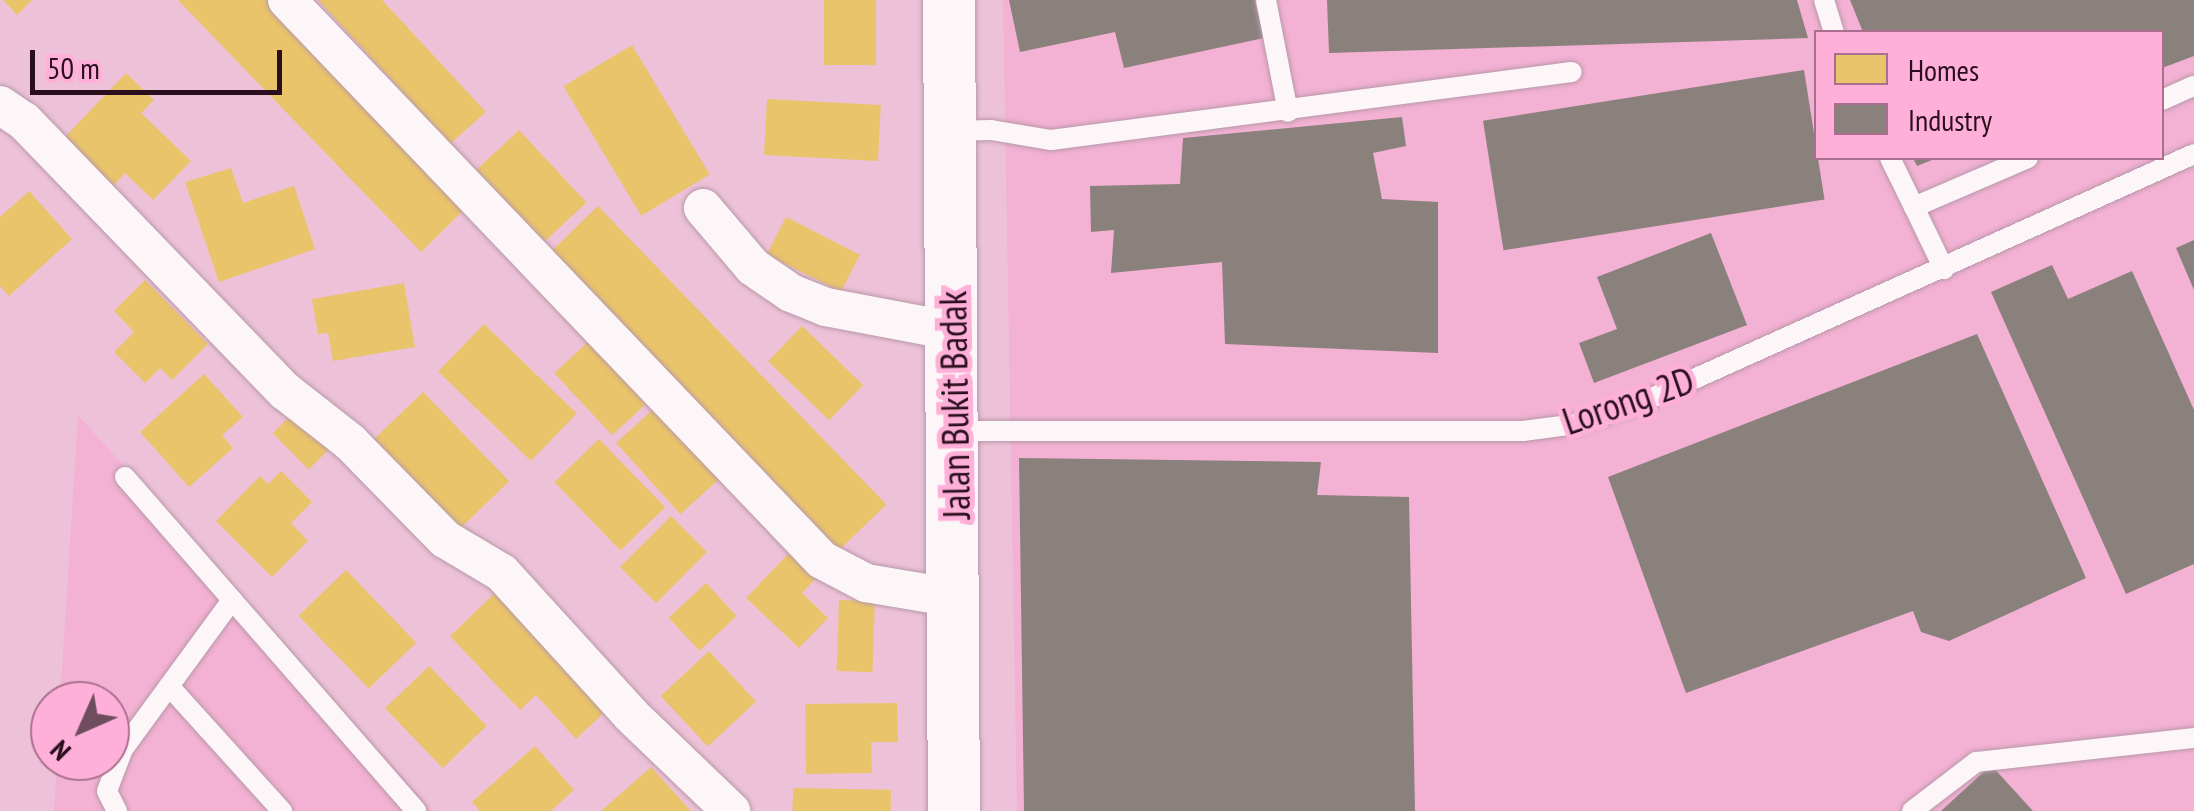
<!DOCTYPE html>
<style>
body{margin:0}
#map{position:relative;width:2194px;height:811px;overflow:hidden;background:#edc2d8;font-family:"PT Sans Narrow",sans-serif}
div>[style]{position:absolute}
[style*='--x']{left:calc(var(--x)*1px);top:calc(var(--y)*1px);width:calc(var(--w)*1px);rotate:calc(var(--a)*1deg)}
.built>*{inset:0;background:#f3b1d3}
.homes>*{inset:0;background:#e9c46a;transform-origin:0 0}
.industry>*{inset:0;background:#8a817c;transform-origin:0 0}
.roads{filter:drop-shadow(0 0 2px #b898a9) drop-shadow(0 0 2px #b898a9)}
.service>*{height:20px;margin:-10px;padding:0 10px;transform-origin:10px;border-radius:10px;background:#fcf6f9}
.minor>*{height:38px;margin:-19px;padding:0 19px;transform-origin:19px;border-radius:19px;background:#fcf6f9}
.secondary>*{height:52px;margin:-26px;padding:0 26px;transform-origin:26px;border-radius:26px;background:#fcf6f9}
span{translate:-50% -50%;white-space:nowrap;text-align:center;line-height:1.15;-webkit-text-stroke:10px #ffb0d8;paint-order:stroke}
.street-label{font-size:38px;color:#2a0e1e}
.legend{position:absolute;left:1814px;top:30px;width:350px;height:130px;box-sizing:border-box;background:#ffb0d8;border:2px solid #aa6f8e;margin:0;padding:12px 18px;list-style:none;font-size:30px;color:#2a0e1e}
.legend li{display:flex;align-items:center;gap:20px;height:50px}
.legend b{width:50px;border:2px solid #aa6f8e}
.north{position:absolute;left:30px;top:681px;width:100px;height:100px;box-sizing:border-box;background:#ffb0d8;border:2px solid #aa6f8e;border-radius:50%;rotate:225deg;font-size:28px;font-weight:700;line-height:40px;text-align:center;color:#2a0e1e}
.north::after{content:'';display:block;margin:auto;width:35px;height:45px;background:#6e4d5f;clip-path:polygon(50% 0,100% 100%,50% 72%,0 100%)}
.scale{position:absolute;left:30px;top:50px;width:252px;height:45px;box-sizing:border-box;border:5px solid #2a0e1e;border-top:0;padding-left:12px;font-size:30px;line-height:35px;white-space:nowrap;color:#2a0e1e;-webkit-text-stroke:8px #ffb0d8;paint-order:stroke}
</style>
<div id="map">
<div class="built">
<div style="clip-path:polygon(evenodd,1003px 0,2194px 0,2194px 811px,1017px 811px,1003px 0,1816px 32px,2162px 32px,2162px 158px,1816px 158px,1816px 32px)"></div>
<div style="clip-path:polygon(78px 415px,433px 811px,54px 811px,57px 761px,110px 761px,110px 701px,60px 701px)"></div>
</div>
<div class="homes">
<div style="clip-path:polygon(3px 0,32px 0,17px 15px)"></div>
<div style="clip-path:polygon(178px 0,268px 0,468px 206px,421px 252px)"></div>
<div style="clip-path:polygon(318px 0,382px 0,486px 112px,450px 144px)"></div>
<div style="left:824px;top:0;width:52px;height:65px"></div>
<div style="left:632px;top:45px;width:151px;height:80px;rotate:59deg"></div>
<div style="clip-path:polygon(126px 73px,154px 100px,141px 113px,191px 161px,153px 200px,125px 173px,113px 186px,63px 139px)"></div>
<div style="left:767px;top:99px;width:114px;height:56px;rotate:3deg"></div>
<div style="left:519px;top:130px;width:99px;height:58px;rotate:47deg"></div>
<div style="clip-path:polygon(231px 168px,243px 203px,294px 186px,315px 249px,219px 282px,185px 182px)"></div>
<div style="clip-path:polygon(29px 191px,72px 239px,9px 296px,0 286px,0 217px)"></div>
<div style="left:598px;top:206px;width:415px;height:69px;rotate:46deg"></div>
<div style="left:786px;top:217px;width:83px;height:42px;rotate:27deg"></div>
<div style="clip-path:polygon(145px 280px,208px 344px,172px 380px,160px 368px,145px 383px,114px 352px,134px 332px,114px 311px)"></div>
<div style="clip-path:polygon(404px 283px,415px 347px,333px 361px,328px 333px,318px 334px,312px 299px)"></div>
<div style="left:484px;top:324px;width:129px;height:66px;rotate:44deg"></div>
<div style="left:802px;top:326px;width:85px;height:49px;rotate:44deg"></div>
<div style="left:593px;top:337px;width:85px;height:53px;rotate:47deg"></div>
<div style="clip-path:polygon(204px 374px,243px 417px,222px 435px,233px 448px,189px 487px,140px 432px)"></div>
<div style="left:423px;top:392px;width:124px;height:71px;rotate:46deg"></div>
<div style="left:657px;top:406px;width:96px;height:55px;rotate:48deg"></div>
<div style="left:296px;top:410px;width:51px;height:33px;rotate:45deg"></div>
<div style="left:599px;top:439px;width:95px;height:62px;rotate:46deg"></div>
<div style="clip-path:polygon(281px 471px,312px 502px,291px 523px,308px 541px,272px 577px,216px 521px,260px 476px,268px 484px)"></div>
<div style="left:671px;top:516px;width:51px;height:72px;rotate:45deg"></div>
<div style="clip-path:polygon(792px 550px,819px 575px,802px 593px,828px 618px,799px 648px,746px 598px)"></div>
<div style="left:346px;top:570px;width:101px;height:66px;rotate:46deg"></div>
<div style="left:706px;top:583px;width:45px;height:51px;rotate:47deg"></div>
<div style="clip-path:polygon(497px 591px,608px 709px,576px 739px,536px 695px,520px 710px,450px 636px)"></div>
<div style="left:839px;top:600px;width:36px;height:71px;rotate:2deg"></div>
<div style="left:709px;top:651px;width:69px;height:66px;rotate:47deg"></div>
<div style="left:429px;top:666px;width:83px;height:61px;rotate:46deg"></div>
<div style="clip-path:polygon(897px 703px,898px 742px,871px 742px,872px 773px,806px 774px,805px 704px)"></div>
<div style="clip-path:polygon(535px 746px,574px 790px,551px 811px,480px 811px,472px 802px)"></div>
<div style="clip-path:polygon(651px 767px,691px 811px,601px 811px)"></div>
<div style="left:793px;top:788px;width:98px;height:23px;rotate:1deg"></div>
</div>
<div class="industry">
<div style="clip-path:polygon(1009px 0,1255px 0,1264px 38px,1124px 68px,1115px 32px,1020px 52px)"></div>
<div style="clip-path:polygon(1327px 0,1797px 0,1808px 38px,1329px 53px)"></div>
<div style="clip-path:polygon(1850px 0,2194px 0,2194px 56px,2162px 68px,2162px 32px,1863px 32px)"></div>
<div style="left:1804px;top:70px;width:131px;height:325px;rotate:81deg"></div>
<div style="clip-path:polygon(1402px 117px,1406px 146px,1373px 153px,1382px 199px,1438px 202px,1438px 353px,1225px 344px,1222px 262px,1111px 273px,1114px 230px,1091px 232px,1090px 186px,1180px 184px,1183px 138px)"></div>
<div style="clip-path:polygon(1913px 158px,1937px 158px,1917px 166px)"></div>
<div style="clip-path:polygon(1711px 233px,1747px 325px,1594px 383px,1579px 343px,1617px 329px,1597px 277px)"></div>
<div style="clip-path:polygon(2194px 240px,2194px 290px,2176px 248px)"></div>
<div style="clip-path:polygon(2052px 265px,2068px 299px,2132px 271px,2194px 410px,2194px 564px,2126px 594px,1991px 292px)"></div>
<div style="clip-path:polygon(1977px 334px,2086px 578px,1949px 641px,1921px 632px,1913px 611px,1686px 693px,1608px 477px)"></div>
<div style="clip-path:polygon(1019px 458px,1321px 462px,1317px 495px,1409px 497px,1415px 811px,1024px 811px)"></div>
<div style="clip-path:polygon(1991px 765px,2033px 811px,1941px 811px)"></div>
</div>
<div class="roads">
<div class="service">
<div style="--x:1266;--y:0;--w:114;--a:78.9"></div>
<div style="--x:1824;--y:0;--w:34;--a:73"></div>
<div style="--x:2162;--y:100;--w:35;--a:-24"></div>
<div style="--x:950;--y:131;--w:41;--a:-1.4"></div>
<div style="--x:991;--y:130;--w:61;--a:9.5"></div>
<div style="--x:1051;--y:140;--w:525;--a:-7.44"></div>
<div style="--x:1890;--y:158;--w:55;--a:63.9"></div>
<div style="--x:1914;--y:207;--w:124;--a:-23.3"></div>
<div style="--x:1914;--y:207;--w:69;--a:64.2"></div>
<div style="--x:955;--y:431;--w:568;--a:0"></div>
<div style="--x:1523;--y:431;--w:53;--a:-7.5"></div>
<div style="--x:1576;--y:424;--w:71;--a:-18.2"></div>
<div style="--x:1643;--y:402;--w:604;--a:-24.23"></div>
<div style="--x:125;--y:477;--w:443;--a:48.9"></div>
<div style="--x:169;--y:686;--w:169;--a:47.9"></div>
<div style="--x:117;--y:811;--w:22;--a:-117"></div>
<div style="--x:107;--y:791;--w:45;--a:-69.1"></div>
<div style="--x:123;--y:749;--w:185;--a:-53.8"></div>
<div style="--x:1912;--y:811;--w:81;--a:-37.4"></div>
<div style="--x:1976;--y:762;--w:219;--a:-6.3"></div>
</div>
<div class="minor">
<div style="--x:287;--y:0;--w:774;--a:46.31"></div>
<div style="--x:822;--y:560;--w:50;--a:27.6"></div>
<div style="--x:866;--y:583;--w:90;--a:9.6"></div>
<div style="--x:0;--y:105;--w:29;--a:34"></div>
<div style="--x:24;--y:121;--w:376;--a:46"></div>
<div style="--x:285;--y:391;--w:83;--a:38.1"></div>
<div style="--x:350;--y:442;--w:136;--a:45.6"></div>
<div style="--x:445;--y:539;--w:66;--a:30.8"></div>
<div style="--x:502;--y:573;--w:192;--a:47.7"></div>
<div style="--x:631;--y:715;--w:139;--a:43.8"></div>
<div style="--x:703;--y:208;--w:77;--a:49.7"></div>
<div style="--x:753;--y:267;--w:46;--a:34.4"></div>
<div style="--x:791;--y:293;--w:38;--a:22"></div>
<div style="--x:826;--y:307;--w:129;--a:10.7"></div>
</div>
<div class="secondary">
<div style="--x:949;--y:0;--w:811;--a:89.65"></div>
</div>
</div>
<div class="street-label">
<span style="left:1628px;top:400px;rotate:-19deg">Lorong 2D</span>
<span style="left:954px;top:405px;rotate:-91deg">Jalan Bukit Badak</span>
</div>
<ul class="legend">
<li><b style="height:28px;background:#e9c46a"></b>Homes</li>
<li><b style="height:28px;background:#8a817c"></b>Industry</li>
</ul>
<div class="north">N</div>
<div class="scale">50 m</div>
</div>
